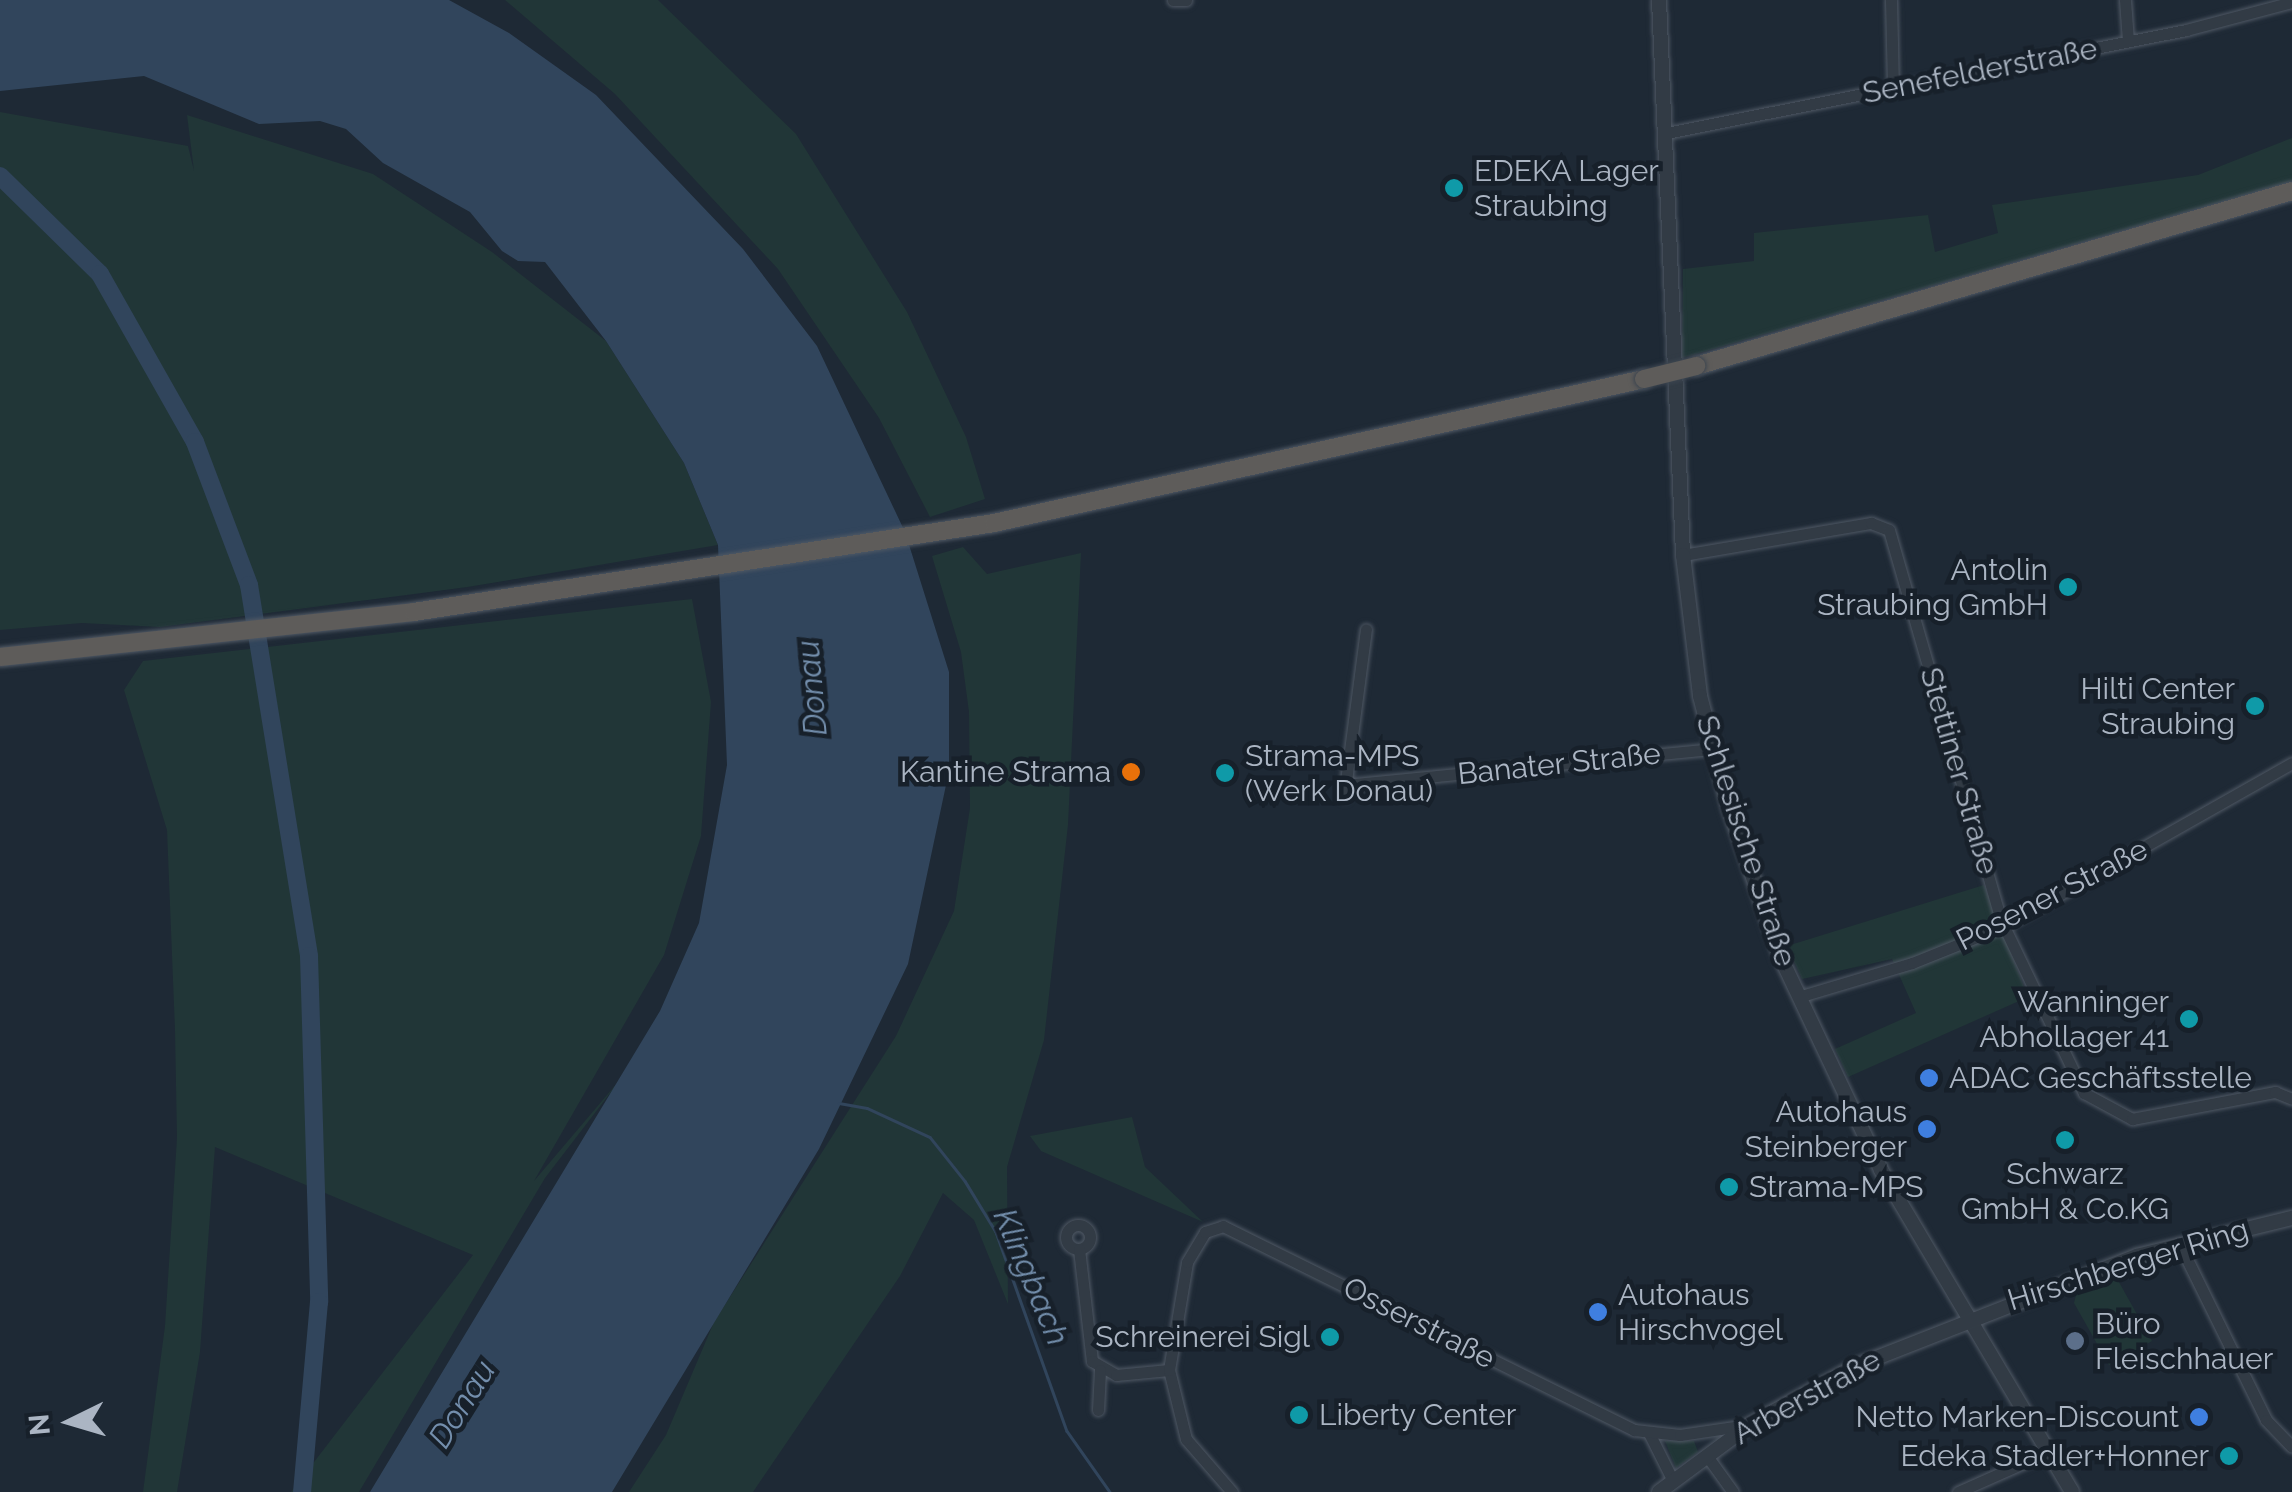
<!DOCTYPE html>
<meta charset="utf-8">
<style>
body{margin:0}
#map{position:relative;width:2292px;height:1492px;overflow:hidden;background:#1e2935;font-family:Raleway,sans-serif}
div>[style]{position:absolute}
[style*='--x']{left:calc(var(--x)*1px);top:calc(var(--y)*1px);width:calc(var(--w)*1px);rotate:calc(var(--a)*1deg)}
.green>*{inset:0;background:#213637}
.water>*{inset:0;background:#31455c}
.stream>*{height:2.5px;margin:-1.25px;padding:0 1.25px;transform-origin:1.25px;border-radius:1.25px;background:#31455c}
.river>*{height:18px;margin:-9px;padding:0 9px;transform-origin:9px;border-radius:9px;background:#31455c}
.roads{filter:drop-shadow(0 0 2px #4f5864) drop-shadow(0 0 2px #4f5864)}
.minor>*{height:11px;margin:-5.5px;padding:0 5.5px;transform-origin:5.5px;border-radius:5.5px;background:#323b45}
.minor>.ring{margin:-5.5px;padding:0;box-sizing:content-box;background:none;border:11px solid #323b45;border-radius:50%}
.tertiary>*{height:14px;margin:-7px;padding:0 7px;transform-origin:7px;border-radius:7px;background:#323b45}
.trunk>*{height:18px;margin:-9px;padding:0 9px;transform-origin:9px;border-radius:9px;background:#5e5c5a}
.bridges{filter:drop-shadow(0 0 2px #3c4550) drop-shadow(0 0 2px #3c4550)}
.trunk-bridge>*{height:18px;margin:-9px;padding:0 9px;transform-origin:9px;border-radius:9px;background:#5e5c5a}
.dots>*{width:28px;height:28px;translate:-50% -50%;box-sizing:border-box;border:5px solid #17202a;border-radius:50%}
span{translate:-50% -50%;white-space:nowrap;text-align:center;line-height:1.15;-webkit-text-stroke:9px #17202a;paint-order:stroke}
.street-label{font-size:30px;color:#abb5c3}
.poi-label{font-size:30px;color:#abb5c3}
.left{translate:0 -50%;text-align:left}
.right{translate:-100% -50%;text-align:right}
.water-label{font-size:32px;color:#738eac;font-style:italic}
.north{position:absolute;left:20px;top:1372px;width:100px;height:100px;-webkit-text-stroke:8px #17202a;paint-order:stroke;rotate:265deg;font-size:28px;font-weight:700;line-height:40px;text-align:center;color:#abb5c3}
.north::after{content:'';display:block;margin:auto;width:35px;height:45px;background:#abb5c3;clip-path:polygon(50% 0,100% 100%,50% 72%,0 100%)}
</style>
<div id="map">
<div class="green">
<div style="clip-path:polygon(505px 0,658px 0,796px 134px,907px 312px,966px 437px,985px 499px,930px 517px,879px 418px,778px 269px,615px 94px)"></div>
<div style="clip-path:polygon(0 112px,188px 146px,194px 171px,187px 115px,373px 174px,492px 252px,606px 341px,684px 463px,718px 545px,468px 587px,160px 627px,82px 623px,0 630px)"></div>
<div style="clip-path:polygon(2292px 138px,2292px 181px,1682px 358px,1683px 269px,1754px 261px,1754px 233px,1928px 215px,1935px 252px,1998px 233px,1992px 205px,2198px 175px)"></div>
<div style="clip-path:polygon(963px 547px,987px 574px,1081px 553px,1068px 825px,1044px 1040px,1007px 1167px,1008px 1304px,974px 1220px,943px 1193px,900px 1276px,753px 1492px,629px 1492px,666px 1435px,714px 1322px,896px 1036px,954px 911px,970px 808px,969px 712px,961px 652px,932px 556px)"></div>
<div style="clip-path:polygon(692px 599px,711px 702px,701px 836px,664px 955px,534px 1181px,624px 1075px,545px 1178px,359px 1492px,291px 1492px,473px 1255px,215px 1147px,200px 1352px,177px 1492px,143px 1492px,165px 1326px,177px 1138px,175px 1030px,167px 830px,124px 690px,143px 661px)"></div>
<div style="clip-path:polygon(1984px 885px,2028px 997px,1848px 1077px,1835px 1049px,1916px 1013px,1892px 959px,1802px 979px,1787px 946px)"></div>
<div style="clip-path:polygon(1132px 1117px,1145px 1167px,1203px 1222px,1041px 1151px,1030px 1136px)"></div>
<div style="clip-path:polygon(2115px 1275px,2152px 1341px,2109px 1365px,2074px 1303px,2078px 1287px)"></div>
<div style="clip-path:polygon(1694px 1441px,1698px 1452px,1676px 1468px,1665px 1441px)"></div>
</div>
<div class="water">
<div style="clip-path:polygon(0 0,449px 0,509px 33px,596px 95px,743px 249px,817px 346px,905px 532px,949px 672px,949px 771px,908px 964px,819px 1149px,612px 1492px,370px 1492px,660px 1011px,699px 923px,727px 765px,718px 545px,684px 463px,606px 341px,545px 262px,518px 261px,502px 251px,470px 212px,383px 163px,346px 129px,320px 121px,259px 124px,144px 76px,0 91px)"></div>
</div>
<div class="stream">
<div style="--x:839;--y:1103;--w:28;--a:10"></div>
<div style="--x:867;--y:1108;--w:69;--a:24.7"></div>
<div style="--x:930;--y:1137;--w:56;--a:51.5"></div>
<div style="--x:965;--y:1181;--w:60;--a:58.7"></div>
<div style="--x:996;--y:1232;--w:211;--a:70.4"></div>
<div style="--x:1067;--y:1431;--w:75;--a:54.8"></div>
</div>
<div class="river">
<div style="--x:0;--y:176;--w:140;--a:44.4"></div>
<div style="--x:100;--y:274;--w:193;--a:60.5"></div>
<div style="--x:195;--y:442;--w:153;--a:69.3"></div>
<div style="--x:249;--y:585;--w:376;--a:80.8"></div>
<div style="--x:309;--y:956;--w:346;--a:88.3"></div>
<div style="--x:319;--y:1302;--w:191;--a:95.1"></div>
</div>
<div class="roads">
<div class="minor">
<div style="--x:1173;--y:0;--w:13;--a:0"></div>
<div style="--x:1891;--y:0;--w:87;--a:88.7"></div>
<div style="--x:2125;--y:0;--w:41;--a:85.8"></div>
<div style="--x:1666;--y:133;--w:530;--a:-11.2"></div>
<div style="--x:2186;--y:30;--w:110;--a:-14.8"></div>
<div style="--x:1683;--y:555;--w:191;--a:-9.7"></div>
<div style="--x:1871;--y:523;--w:19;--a:21"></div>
<div style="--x:1889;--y:530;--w:406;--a:74"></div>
<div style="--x:2001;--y:920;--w:192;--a:64.4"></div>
<div style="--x:2084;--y:1093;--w:55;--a:28.4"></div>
<div style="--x:2132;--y:1119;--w:146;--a:-10.7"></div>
<div style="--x:2275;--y:1092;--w:18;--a:22"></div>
<div style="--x:1345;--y:785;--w:370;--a:-5.6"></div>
<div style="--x:1344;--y:796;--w:168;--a:-82.5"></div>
<div style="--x:1798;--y:997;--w:119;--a:-16.6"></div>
<div style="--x:1912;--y:963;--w:99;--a:-21.9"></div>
<div style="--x:2004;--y:926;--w:331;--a:-29.5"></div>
<div class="ring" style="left:1066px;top:1225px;width:13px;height:13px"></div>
<div style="--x:2179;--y:1243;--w:197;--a:63.8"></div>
<div style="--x:2266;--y:1420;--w:37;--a:46"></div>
<div style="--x:1079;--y:1249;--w:113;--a:83.4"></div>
<div style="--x:1092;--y:1361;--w:28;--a:30"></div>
<div style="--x:1116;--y:1375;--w:53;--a:-5.4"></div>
<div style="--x:1098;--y:1410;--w:40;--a:-87.1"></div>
<div style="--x:1649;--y:1433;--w:54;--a:63.4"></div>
<div style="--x:1707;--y:1456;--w:44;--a:54.2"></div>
<div style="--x:1232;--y:1492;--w:70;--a:-131"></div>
<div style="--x:1186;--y:1439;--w:71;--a:-103.8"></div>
<div style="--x:1169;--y:1370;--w:109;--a:-80.5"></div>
<div style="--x:1187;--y:1262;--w:35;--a:-59"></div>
<div style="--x:1205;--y:1232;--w:19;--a:-18"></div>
<div style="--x:1223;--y:1226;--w:459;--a:26.4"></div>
<div style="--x:1634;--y:1430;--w:46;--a:6.2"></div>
<div style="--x:1680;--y:1435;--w:69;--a:-8.4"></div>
<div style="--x:1958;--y:1492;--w:98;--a:-24"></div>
</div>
<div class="tertiary">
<div style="--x:1659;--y:0;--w:556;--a:87.52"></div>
<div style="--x:1683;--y:555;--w:142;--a:83.1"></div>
<div style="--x:1700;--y:696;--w:116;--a:75.5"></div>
<div style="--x:1729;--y:808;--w:159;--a:70.9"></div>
<div style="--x:1781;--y:958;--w:234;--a:64.7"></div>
<div style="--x:1881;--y:1170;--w:374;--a:59.3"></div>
<div style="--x:1659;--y:1492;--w:114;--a:-36.5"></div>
<div style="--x:1751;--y:1424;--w:120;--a:-28.9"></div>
<div style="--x:1856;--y:1366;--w:302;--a:-21.4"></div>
<div style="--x:2137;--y:1256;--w:160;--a:-13.8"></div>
</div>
<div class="trunk">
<div style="--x:1696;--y:366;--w:621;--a:-16.36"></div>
<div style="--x:0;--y:657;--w:416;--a:-6.2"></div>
<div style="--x:414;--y:612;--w:587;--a:-8.72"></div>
<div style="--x:994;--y:523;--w:666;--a:-12.49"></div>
</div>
</div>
<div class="bridges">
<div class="trunk-bridge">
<div style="--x:1644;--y:379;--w:54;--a:-14"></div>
</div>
</div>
<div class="dots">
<div style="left:1454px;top:188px;background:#0f9aa8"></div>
<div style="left:2068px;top:587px;background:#0f9aa8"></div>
<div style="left:2255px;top:706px;background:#0f9aa8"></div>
<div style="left:1131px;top:772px;background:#e8710a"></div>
<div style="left:1225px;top:773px;background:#0f9aa8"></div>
<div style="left:2189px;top:1019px;background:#0f9aa8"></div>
<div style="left:1929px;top:1078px;background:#3f7fe0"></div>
<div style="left:1927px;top:1129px;background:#3f7fe0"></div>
<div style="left:2065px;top:1140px;background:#0f9aa8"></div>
<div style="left:1729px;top:1187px;background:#0f9aa8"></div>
<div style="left:1598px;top:1312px;background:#3f7fe0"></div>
<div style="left:1330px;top:1337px;background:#0f9aa8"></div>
<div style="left:2075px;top:1341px;background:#5c6f8a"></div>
<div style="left:1299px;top:1415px;background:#0f9aa8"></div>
<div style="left:2199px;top:1417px;background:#3f7fe0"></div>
<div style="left:2229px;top:1456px;background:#0f9aa8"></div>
</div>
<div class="street-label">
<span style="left:1980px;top:71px;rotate:-11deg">Senefelderstraße</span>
<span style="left:1559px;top:764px;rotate:-6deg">Banater Straße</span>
<span style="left:1959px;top:771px;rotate:74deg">Stettiner Straße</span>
<span style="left:1746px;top:841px;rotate:72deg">Schlesische Straße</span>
<span style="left:2052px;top:895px;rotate:-27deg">Posener Straße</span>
<span style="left:2128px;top:1265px;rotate:-17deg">Hirschberger Ring</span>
<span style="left:1419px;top:1323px;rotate:27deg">Osserstraße</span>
<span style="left:1807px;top:1397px;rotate:-29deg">Arberstraße</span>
</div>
<div class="poi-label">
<span class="left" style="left:1474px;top:188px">EDEKA Lager<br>Straubing</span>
<span class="right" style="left:2048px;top:587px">Antolin<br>Straubing GmbH</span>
<span class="right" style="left:2235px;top:706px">Hilti Center<br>Straubing</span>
<span class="left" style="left:1245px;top:773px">Strama-MPS<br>(Werk Donau)</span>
<span class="right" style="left:1111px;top:772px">Kantine Strama</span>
<span class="right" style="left:2169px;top:1019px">Wanninger<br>Abhollager 41</span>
<span class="left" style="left:1949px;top:1078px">ADAC Geschäftsstelle</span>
<span class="right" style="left:1907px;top:1129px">Autohaus<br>Steinberger</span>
<span style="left:2065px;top:1191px">Schwarz<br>GmbH &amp; Co.KG</span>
<span class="left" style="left:1749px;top:1187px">Strama-MPS</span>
<span class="left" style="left:1618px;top:1312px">Autohaus<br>Hirschvogel</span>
<span class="left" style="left:2095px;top:1341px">Büro<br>Fleischhauer</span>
<span class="right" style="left:1310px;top:1337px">Schreinerei Sigl</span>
<span class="left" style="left:1319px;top:1415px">Liberty Center</span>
<span class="right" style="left:2179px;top:1417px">Netto Marken-Discount</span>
<span class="right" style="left:2209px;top:1456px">Edeka Stadler+Honner</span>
</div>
<div class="water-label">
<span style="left:812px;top:688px;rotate:-95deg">Donau</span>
<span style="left:1031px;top:1277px;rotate:67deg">Klingbach</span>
<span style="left:462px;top:1404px;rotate:-58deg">Donau</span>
</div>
<div class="north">N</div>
</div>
